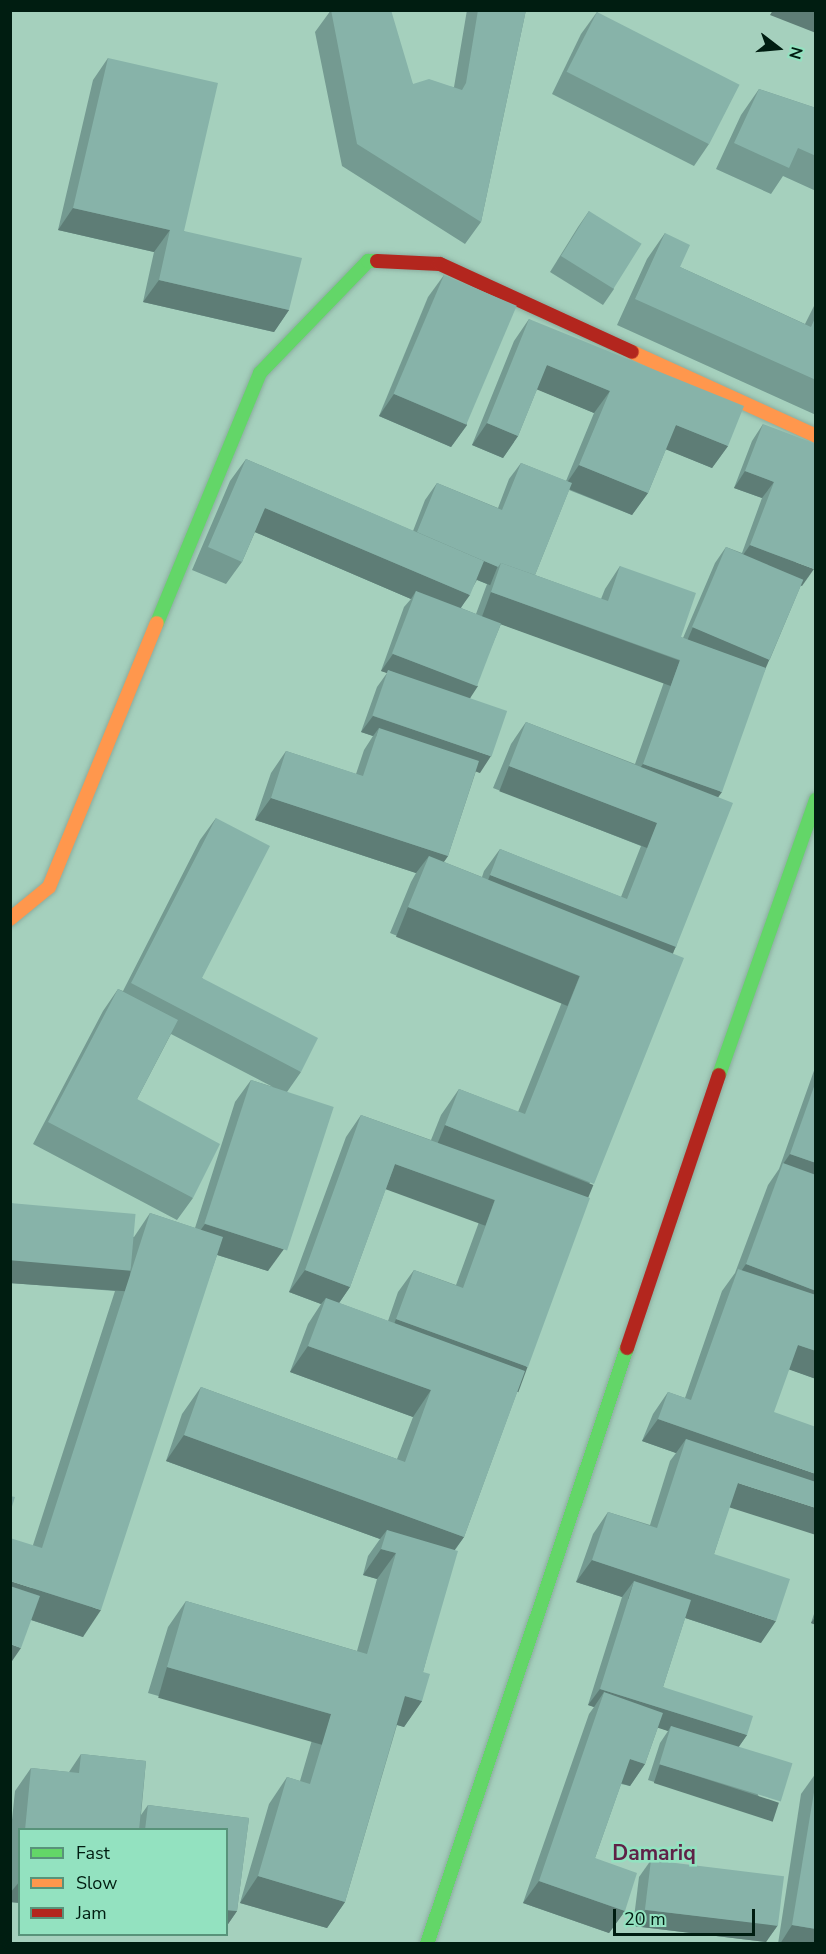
<!DOCTYPE html>
<style>
body{margin:0}
#map{position:relative;width:826px;height:1954px;overflow:hidden;background:#a5d0bd;font-family:"Nunito Sans",sans-serif}
div>[style]{position:absolute}
[style*='--x']{left:calc(var(--x)*1px);top:calc(var(--y)*1px);width:calc(var(--w)*1px);rotate:calc(var(--a)*1deg)}
.roads{filter:drop-shadow(0 0 2px #8bad9f) drop-shadow(0 0 2px #8bad9f)}
.fast>*{height:14px;margin:-7px;padding:0 7px;transform-origin:7px;border-radius:7px;background:#63d668}
.slow>*{height:14px;margin:-7px;padding:0 7px;transform-origin:7px;border-radius:7px;background:#ff974d}
.jam>*{height:14px;margin:-7px;padding:0 7px;transform-origin:7px;border-radius:7px;background:#b3261e}
.wall>*{inset:0;background:#749a91}
.shaded-wall>*{inset:0;background:#5e7d76;transform-origin:0 0}
.building>*{inset:0;background:#87b3a9;transform-origin:0 0}
span{translate:-50% -50%;white-space:nowrap;text-align:center;line-height:1.15;-webkit-text-stroke:5px #93e2c0;paint-order:stroke}
.quarter-label{font-size:21px;color:#5f2247;font-weight:700}
.frame{position:absolute;inset:0;border:12px solid #001d11;pointer-events:none}
.legend{position:absolute;left:18px;top:1828px;width:210px;height:108px;box-sizing:border-box;background:#93e2c0;border:2px solid #58937a;margin:0;padding:8px 10px;list-style:none;font-size:18px;color:#001d11}
.legend li{display:flex;align-items:center;gap:12px;height:30px}
.legend b{width:30px;border:2px solid #58937a}
.north{position:absolute;left:748px;top:18px;width:60px;height:60px;-webkit-text-stroke:4px #93e2c0;paint-order:stroke;rotate:106deg;font-size:16px;font-weight:700;line-height:24px;text-align:center;color:#001d11}
.north::after{content:'';display:block;margin:auto;width:21px;height:27px;background:#001d11;clip-path:polygon(50% 0,100% 100%,50% 72%,0 100%)}
.scale{position:absolute;left:613px;top:1909px;width:142px;height:27px;box-sizing:border-box;border:3px solid #001d11;border-top:0;padding-left:8px;font-size:18px;line-height:21px;white-space:nowrap;color:#001d11;-webkit-text-stroke:4px #93e2c0;paint-order:stroke}
</style>
<div id="map">
<div class="roads">
<div class="fast">
<div style="--x:157;--y:623;--w:270;--a:-67.6"></div>
<div style="--x:260;--y:373;--w:156;--a:-46"></div>
<div style="--x:368;--y:261;--w:9;--a:0"></div>
<div style="--x:719;--y:1075;--w:292;--a:-70.6"></div>
<div style="--x:427;--y:1944;--w:629;--a:-71.45"></div>
</div>
<div class="slow">
<div style="--x:632;--y:352;--w:202;--a:24.5"></div>
<div style="--x:10;--y:919;--w:50;--a:-39.4"></div>
<div style="--x:49;--y:887;--w:285;--a:-67.8"></div>
</div>
<div class="jam">
<div style="--x:377;--y:261;--w:63;--a:2.7"></div>
<div style="--x:440;--y:264;--w:211;--a:24.6"></div>
<div style="--x:627;--y:1348;--w:288;--a:-71.4"></div>
</div>
</div>
<div class="wall">
<div style="clip-path:polygon(331px 10px,413px 84px,454px 87px,467px 10px,526px 10px,481px 222px,465px 244px,342px 166px,315px 32px)"></div>
<div style="clip-path:polygon(597px 12px,709px 144px,694px 166px,552px 94px,581px 34px)"></div>
<div style="clip-path:polygon(108px 58px,184px 231px,289px 310px,274px 332px,143px 302px,154px 252px,58px 230px,93px 80px)"></div>
<div style="clip-path:polygon(759px 89px,816px 108px,816px 191px,783px 176px,771px 194px,716px 169px,741px 115px)"></div>
<div style="clip-path:polygon(589px 211px,614px 289px,603px 305px,550px 272px,578px 227px)"></div>
<div style="clip-path:polygon(665px 233px,680px 267px,805px 324px,816px 302px,816px 415px,617px 325px,647px 259px)"></div>
<div style="clip-path:polygon(444px 275px,467px 425px,451px 447px,379px 416px,428px 297px)"></div>
<div style="clip-path:polygon(evenodd,529px 319px,728px 446px,712px 468px,666px 449px,648px 493px,632px 515px,569px 490px,535px 575px,601px 599px,605px 589px,620px 566px,681px 637px,683px 638px,715px 563px,726px 547px,742px 553px,762px 498px,734px 488px,752px 441px,763px 424px,802px 586px,801px 585px,770px 659px,764px 667px,718px 797px,676px 947px,672px 953px,585px 1196px,524px 1373px,464px 1537px,455px 1550px,423px 1672px,422px 1701px,404px 1727px,397px 1725px,345px 1902px,327px 1928px,240px 1903px,269px 1804px,287px 1777px,300px 1781px,312px 1740px,148px 1693px,168px 1627px,186px 1601px,357px 1651px,377px 1579px,363px 1575px,368px 1556px,380px 1539px,166px 1461px,182px 1414px,201px 1387px,397px 1459px,413px 1417px,290px 1372px,308px 1324px,321px 1304px,289px 1292px,346px 1137px,361px 1115px,431px 1140px,441px 1115px,459px 1089px,518px 1112px,562px 1002px,390px 933px,411px 882px,416px 873px,255px 820px,271px 773px,286px 751px,356px 774px,364px 750px,373px 736px,361px 732px,377px 687px,387px 673px,381px 671px,404px 607px,411px 599px,255px 532px,242px 562px,226px 584px,192px 570px,230px 481px,246px 459px,413px 531px,425px 500px,437px 483px,498px 508px,509px 479px,521px 463px,566px 481px,594px 413px,537px 389px,518px 436px,503px 458px,472px 445px,514px 341px,529px 319px,477px 580px,487px 584px,476px 614px,461px 608px,477px 580px,529px 319px,501px 624px,664px 682px,635px 764px,526px 722px,511px 744px,493px 788px,641px 846px,621px 897px,500px 849px,484px 871px,482px 877px,444px 862px,448px 856px,476px 771px,480px 773px,470px 698px,501px 624px,529px 319px,386px 1188px,479px 1222px,456px 1285px,414px 1270px,398px 1292px,388px 1321px,339px 1303px,350px 1287px,386px 1188px)"></div>
<div style="clip-path:polygon(216px 818px,202px 978px,301px 1072px,287px 1092px,268px 1271px,217px 1255px,83px 1637px,31px 1620px,33px 1545px,115px 1291px,10px 1283px,10px 1203px,134px 1237px,150px 1213px,195px 1228px,235px 1102px,251px 1080px,273px 1087px,171px 1034px,137px 1099px,193px 1198px,177px 1220px,33px 1144px,103px 1011px,118px 989px,123px 991px,200px 840px)"></div>
<div style="clip-path:polygon(816px 1065px,816px 1379px,789px 1369px,729px 1507px,714px 1554px,761px 1643px,685px 1618px,663px 1687px,747px 1735px,738px 1748px,768px 1818px,648px 1780px,660px 1743px,668px 1731px,658px 1727px,645px 1764px,630px 1786px,621px 1784px,595px 1858px,625px 1911px,609px 1933px,523px 1903px,589px 1714px,594px 1707px,588px 1705px,622px 1597px,576px 1582px,593px 1534px,608px 1512px,650px 1525px,670px 1461px,676px 1453px,642px 1441px,653px 1414px,668px 1392px,685px 1398px,722px 1291px,735px 1273px,768px 1185px,779px 1169px)"></div>
<div style="clip-path:polygon(816px 1608px,816px 1625px,811px 1623px)"></div>
<div style="clip-path:polygon(81px 1754px,146px 1761px,141px 1815px,148px 1805px,249px 1818px,237px 1911px,226px 1927px,226px 1830px,20px 1830px,20px 1903px,10px 1902px,10px 1839px,15px 1791px,31px 1768px,69px 1772px)"></div>
<div style="clip-path:polygon(816px 1773px,816px 1944px,778px 1944px,801px 1794px)"></div>
<div style="clip-path:polygon(651px 1860px,778px 1925px,766px 1942px,633px 1926px,639px 1877px)"></div>
</div>
<div class="shaded-wall">
<div style="clip-path:polygon(773px 10px,816px 10px,816px 33px,770px 15px)"></div>
<div style="clip-path:polygon(73px 208px,170px 230px,154px 252px,58px 230px)"></div>
<div style="clip-path:polygon(159px 280px,289px 310px,274px 332px,143px 302px)"></div>
<div style="clip-path:polygon(547px 365px,610px 391px,594px 413px,531px 387px)"></div>
<div style="clip-path:polygon(394px 394px,467px 425px,451px 447px,379px 416px)"></div>
<div style="clip-path:polygon(487px 423px,518px 436px,503px 458px,472px 445px)"></div>
<div style="clip-path:polygon(676px 425px,728px 446px,712px 468px,660px 447px)"></div>
<div style="clip-path:polygon(579px 465px,648px 493px,632px 515px,564px 487px)"></div>
<div style="clip-path:polygon(745px 471px,774px 482px,762px 498px,734px 488px)"></div>
<div style="clip-path:polygon(265px 508px,470px 595px,454px 617px,416px 591px,411px 599px,250px 530px)"></div>
<div style="left:417px;top:534px;width:87px;height:20px;rotate:22deg"></div>
<div style="clip-path:polygon(750px 545px,814px 569px,802px 586px,738px 562px)"></div>
<div style="left:491px;top:592px;width:201px;height:27px;rotate:20deg"></div>
<div style="left:693px;top:627px;width:83px;height:21px;rotate:23deg"></div>
<div style="clip-path:polygon(393px 654px,478px 686px,467px 703px,388px 670px,387px 673px,381px 671px)"></div>
<div style="clip-path:polygon(373px 716px,491px 756px,480px 773px,376px 737px,379px 728px,373px 736px,361px 732px)"></div>
<div style="clip-path:polygon(643px 764px,722px 792px,706px 814px,627px 786px)"></div>
<div style="left:509px;top:766px;width:159px;height:27px;rotate:21deg"></div>
<div style="clip-path:polygon(271px 798px,448px 856px,432px 878px,429px 856px,416px 873px,255px 820px)"></div>
<div style="left:490px;top:875px;width:199px;height:27px;rotate:21deg"></div>
<div style="left:408px;top:907px;width:185px;height:32px;rotate:22deg"></div>
<div style="left:445px;top:1125px;width:160px;height:32px;rotate:22deg"></div>
<div style="clip-path:polygon(790px 1154px,816px 1163px,816px 1183px,783px 1164px)"></div>
<div style="left:395px;top:1164px;width:106px;height:27px;rotate:20deg"></div>
<div style="clip-path:polygon(205px 1224px,284px 1249px,268px 1271px,189px 1246px)"></div>
<div style="left:10px;top:1260px;width:121px;height:23px;rotate:4deg"></div>
<div style="clip-path:polygon(746px 1264px,816px 1291px,816px 1319px,733px 1283px)"></div>
<div style="clip-path:polygon(305px 1270px,350px 1287px,335px 1309px,326px 1298px,321px 1304px,289px 1292px)"></div>
<div style="left:396px;top:1319px;width:140px;height:27px;rotate:20deg"></div>
<div style="clip-path:polygon(798px 1345px,816px 1351px,816px 1379px,782px 1367px)"></div>
<div style="clip-path:polygon(308px 1346px,431px 1390px,413px 1417px,290px 1372px)"></div>
<div style="clip-path:polygon(658px 1419px,816px 1474px,816px 1502px,686px 1439px,676px 1453px,642px 1441px)"></div>
<div style="clip-path:polygon(184px 1435px,464px 1537px,445px 1563px,387px 1530px,380px 1539px,166px 1461px)"></div>
<div style="clip-path:polygon(738px 1483px,816px 1508px,816px 1535px,722px 1505px)"></div>
<div style="clip-path:polygon(381px 1549px,396px 1553px,377px 1579px,363px 1575px)"></div>
<div style="clip-path:polygon(592px 1560px,776px 1621px,761px 1643px,628px 1599px,634px 1581px,622px 1597px,576px 1582px)"></div>
<div style="clip-path:polygon(10px 1581px,101px 1610px,83px 1637px,10px 1613px)"></div>
<div style="clip-path:polygon(816px 1616px,816px 1625px,811px 1623px)"></div>
<div style="clip-path:polygon(10px 1644px,21px 1648px,10px 1664px)"></div>
<div style="left:167px;top:1667px;width:171px;height:32px;rotate:16deg"></div>
<div style="clip-path:polygon(600px 1689px,747px 1735px,735px 1752px,671px 1726px,668px 1731px,599px 1709px,604px 1692px,594px 1707px,588px 1705px)"></div>
<div style="clip-path:polygon(405px 1696px,422px 1701px,404px 1727px,387px 1722px)"></div>
<div style="clip-path:polygon(630px 1759px,645px 1764px,630px 1786px,614px 1781px)"></div>
<div style="left:660px;top:1764px;width:125px;height:20px;rotate:18deg"></div>
<div style="clip-path:polygon(258px 1876px,345px 1902px,327px 1928px,240px 1903px)"></div>
<div style="clip-path:polygon(20px 1881px,20px 1903px,10px 1902px,10px 1893px)"></div>
<div style="clip-path:polygon(539px 1881px,625px 1911px,609px 1933px,523px 1903px)"></div>
<div style="clip-path:polygon(226px 1910px,237px 1911px,226px 1927px)"></div>
<div style="clip-path:polygon(645px 1910px,778px 1925px,766px 1942px,633px 1926px)"></div>
<div style="clip-path:polygon(792px 1925px,816px 1929px,816px 1944px,780px 1944px)"></div>
</div>
<div class="building">
<div style="clip-path:polygon(331px 10px,391px 10px,413px 84px,429px 79px,462px 90px,466px 83px,478px 10px,526px 10px,481px 222px,357px 144px)"></div>
<div style="left:597px;top:12px;width:160px;height:67px;rotate:27deg"></div>
<div style="clip-path:polygon(108px 58px,218px 83px,184px 231px,302px 258px,289px 310px,159px 280px,170px 230px,73px 208px)"></div>
<div style="clip-path:polygon(759px 89px,816px 108px,816px 156px,798px 148px,789px 168px,734px 143px)"></div>
<div style="left:589px;top:211px;width:62px;height:53px;rotate:32deg"></div>
<div style="clip-path:polygon(665px 233px,690px 245px,680px 267px,811px 327px,816px 316px,816px 380px,635px 299px)"></div>
<div style="left:444px;top:275px;width:79px;height:129px;rotate:23deg"></div>
<div style="clip-path:polygon(529px 319px,744px 406px,728px 446px,676px 425px,648px 493px,579px 465px,610px 391px,547px 365px,518px 436px,487px 423px)"></div>
<div style="clip-path:polygon(763px 424px,816px 444px,816px 565px,814px 569px,750px 545px,774px 482px,745px 471px)"></div>
<div style="clip-path:polygon(246px 459px,484px 561px,470px 595px,265px 508px,242px 562px,208px 547px)"></div>
<div style="clip-path:polygon(521px 463px,572px 483px,535px 575px,501px 563px,498px 567px,417px 532px,437px 483px,502px 510px)"></div>
<div style="left:726px;top:547px;width:84px;height:87px;rotate:23deg"></div>
<div style="clip-path:polygon(501px 563px,608px 601px,620px 566px,696px 593px,681px 637px,766px 668px,722px 792px,643px 764px,680px 660px,491px 592px)"></div>
<div style="left:416px;top:591px;width:91px;height:67px;rotate:21deg"></div>
<div style="left:388px;top:670px;width:126px;height:48px;rotate:19deg"></div>
<div style="clip-path:polygon(526px 722px,733px 803px,676px 947px,490px 875px,500px 849px,627px 899px,657px 823px,509px 766px)"></div>
<div style="clip-path:polygon(379px 728px,479px 761px,448px 856px,271px 798px,286px 751px,363px 776px)"></div>
<div style="clip-path:polygon(216px 818px,270px 846px,202px 978px,318px 1038px,301px 1072px,131px 983px)"></div>
<div style="clip-path:polygon(429px 856px,684px 958px,594px 1184px,445px 1125px,459px 1089px,525px 1114px,580px 976px,408px 907px)"></div>
<div style="clip-path:polygon(118px 989px,178px 1020px,137px 1099px,220px 1144px,193px 1198px,48px 1122px)"></div>
<div style="left:251px;top:1080px;width:87px;height:151px;rotate:18deg"></div>
<div style="clip-path:polygon(816px 1081px,816px 1163px,790px 1154px)"></div>
<div style="clip-path:polygon(361px 1115px,590px 1198px,528px 1367px,396px 1319px,414px 1270px,463px 1288px,495px 1200px,395px 1164px,350px 1287px,305px 1270px)"></div>
<div style="clip-path:polygon(783px 1163px,816px 1175px,816px 1291px,746px 1264px)"></div>
<div style="left:10px;top:1203px;width:126px;height:57px;rotate:5deg"></div>
<div style="clip-path:polygon(150px 1213px,223px 1237px,101px 1610px,10px 1581px,10px 1538px,42px 1548px)"></div>
<div style="clip-path:polygon(738px 1269px,816px 1295px,816px 1351px,798px 1345px,774px 1412px,816px 1427px,816px 1474px,658px 1419px,668px 1392px,691px 1400px)"></div>
<div style="clip-path:polygon(326px 1298px,525px 1371px,464px 1537px,184px 1435px,201px 1387px,405px 1462px,431px 1390px,308px 1346px)"></div>
<div style="clip-path:polygon(686px 1439px,816px 1482px,816px 1508px,738px 1483px,714px 1554px,790px 1579px,776px 1621px,592px 1560px,608px 1512px,657px 1528px)"></div>
<div style="clip-path:polygon(10px 1496px,15px 1497px,10px 1513px)"></div>
<div style="clip-path:polygon(387px 1530px,458px 1551px,423px 1672px,430px 1674px,422px 1701px,405px 1696px,345px 1902px,258px 1876px,287px 1777px,310px 1784px,331px 1714px,167px 1667px,186px 1601px,367px 1654px,396px 1553px,381px 1549px)"></div>
<div style="clip-path:polygon(634px 1581px,691px 1600px,663px 1687px,753px 1716px,747px 1735px,600px 1689px)"></div>
<div style="clip-path:polygon(10px 1586px,40px 1596px,21px 1648px,10px 1644px)"></div>
<div style="clip-path:polygon(604px 1692px,663px 1713px,645px 1764px,630px 1759px,595px 1858px,637px 1873px,625px 1911px,539px 1881px)"></div>
<div style="left:671px;top:1726px;width:127px;height:40px;rotate:17deg"></div>
<div style="clip-path:polygon(81px 1754px,146px 1761px,139px 1830px,25px 1830px,31px 1768px,79px 1773px)"></div>
<div style="clip-path:polygon(816px 1780px,816px 1929px,792px 1925px)"></div>
<div style="clip-path:polygon(148px 1805px,249px 1818px,237px 1911px,226px 1910px,226px 1830px,145px 1830px)"></div>
<div style="left:651px;top:1860px;width:134px;height:50px;rotate:7deg"></div>
</div>
<div class="quarter-label">
<span style="left:654px;top:1853px">Damariq</span>
</div>
<div class="frame"></div>
<ul class="legend">
<li><b style="height:8px;background:#63d668"></b>Fast</li>
<li><b style="height:8px;background:#ff974d"></b>Slow</li>
<li><b style="height:8px;background:#b3261e"></b>Jam</li>
</ul>
<div class="north">N</div>
<div class="scale">20 m</div>
</div>
